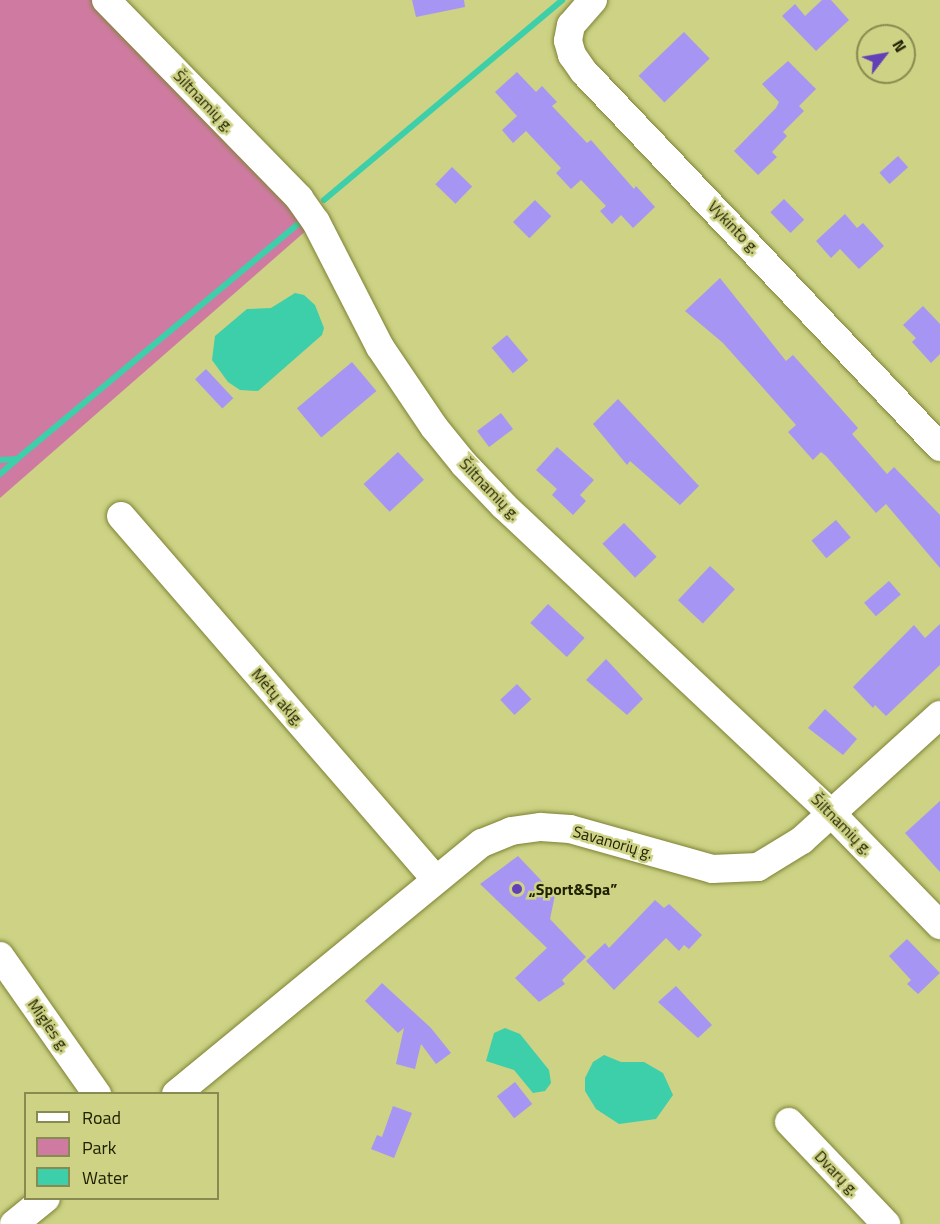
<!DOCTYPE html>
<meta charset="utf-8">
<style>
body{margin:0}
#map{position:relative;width:940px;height:1224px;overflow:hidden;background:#cdd284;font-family:"Titillium Web",sans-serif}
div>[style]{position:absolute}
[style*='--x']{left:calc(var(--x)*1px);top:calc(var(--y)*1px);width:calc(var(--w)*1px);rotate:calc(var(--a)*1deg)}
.green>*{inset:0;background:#cf7ba1}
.water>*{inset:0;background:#3ccfa9}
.stream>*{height:6px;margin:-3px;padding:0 3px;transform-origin:3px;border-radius:3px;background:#3ccfa9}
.building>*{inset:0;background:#a795f3;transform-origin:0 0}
.roads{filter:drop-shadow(0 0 2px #7e8235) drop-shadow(0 0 2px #7e8235)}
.minor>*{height:28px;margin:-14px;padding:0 14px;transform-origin:14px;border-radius:14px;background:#fff}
.dots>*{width:16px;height:16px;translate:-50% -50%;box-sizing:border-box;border:3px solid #cdd284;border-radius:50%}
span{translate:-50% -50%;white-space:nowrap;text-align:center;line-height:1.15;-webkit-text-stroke:5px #cdd284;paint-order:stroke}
.street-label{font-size:16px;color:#202102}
.poi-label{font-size:16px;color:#202102;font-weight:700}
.left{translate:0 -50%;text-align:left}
.legend{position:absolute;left:24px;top:1092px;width:195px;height:108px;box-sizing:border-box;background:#cdd284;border:2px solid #888b50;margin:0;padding:8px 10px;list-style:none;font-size:18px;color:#202102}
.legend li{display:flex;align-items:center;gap:12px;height:30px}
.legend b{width:30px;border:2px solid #888b50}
.north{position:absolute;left:856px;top:24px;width:60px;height:60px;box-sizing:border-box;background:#cdd284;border:2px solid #888b50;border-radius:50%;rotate:59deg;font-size:16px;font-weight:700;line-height:24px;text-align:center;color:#202102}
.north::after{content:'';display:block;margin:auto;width:21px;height:27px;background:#6340b8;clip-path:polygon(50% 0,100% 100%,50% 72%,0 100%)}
</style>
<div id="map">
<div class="green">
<div style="clip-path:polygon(0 0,106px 0,316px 222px,0 498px)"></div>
</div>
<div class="water">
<div style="clip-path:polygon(295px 293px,304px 295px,315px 305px,324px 328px,322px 335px,258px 391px,240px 390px,228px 382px,212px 360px,215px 336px,247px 309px,271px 308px)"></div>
<div style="clip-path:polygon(505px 1028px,520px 1034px,549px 1070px,551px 1083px,545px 1091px,533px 1093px,514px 1070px,486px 1061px,494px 1033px)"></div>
<div style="clip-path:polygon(604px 1055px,621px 1062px,644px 1062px,663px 1073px,673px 1095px,656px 1119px,619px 1124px,596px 1109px,585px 1091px,585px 1078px,593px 1062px)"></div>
</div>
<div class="stream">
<div style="--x:324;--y:200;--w:311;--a:-40"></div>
<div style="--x:0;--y:460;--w:17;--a:-3"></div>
<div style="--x:17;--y:459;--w:365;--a:-39.9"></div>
<div style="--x:0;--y:474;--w:23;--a:-41"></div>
</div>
<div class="building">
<div style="clip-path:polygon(412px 0,464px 0,465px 7px,416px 17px)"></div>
<div style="clip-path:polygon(822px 0,831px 0,849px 20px,816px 51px,782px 16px,795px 4px,805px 16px)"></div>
<div style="left:684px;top:32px;width:37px;height:63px;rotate:46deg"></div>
<div style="clip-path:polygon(788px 61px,816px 89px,799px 106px,804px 111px,783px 132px,787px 136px,772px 152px,777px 157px,758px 175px,734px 151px,776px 108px,779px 102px,762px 84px)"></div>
<div style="clip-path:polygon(517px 72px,536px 92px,542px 86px,557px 102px,552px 106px,587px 143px,591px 140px,634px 189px,636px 186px,655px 207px,633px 228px,621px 215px,612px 224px,600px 211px,606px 206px,581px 180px,571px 189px,556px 173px,561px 168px,526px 131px,513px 143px,502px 130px,517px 116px,495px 92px)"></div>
<div style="left:898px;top:156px;width:15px;height:25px;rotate:48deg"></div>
<div style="left:452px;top:167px;width:28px;height:24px;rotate:44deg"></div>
<div style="left:784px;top:199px;width:29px;height:19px;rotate:46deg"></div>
<div style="left:535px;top:200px;width:23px;height:31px;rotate:45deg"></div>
<div style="clip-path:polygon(845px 214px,857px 228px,863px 223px,884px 246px,859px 269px,840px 249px,831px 258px,816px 241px)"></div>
<div style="clip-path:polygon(720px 278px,786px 361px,793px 355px,858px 428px,852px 434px,887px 474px,894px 467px,940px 515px,940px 568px,886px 504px,876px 513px,826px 456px,821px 452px,813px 460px,788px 432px,796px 425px,723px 343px,685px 311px)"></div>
<div style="clip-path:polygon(923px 306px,940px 324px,940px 354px,931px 363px,912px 342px,916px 338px,903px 325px)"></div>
<div style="left:507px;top:335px;width:33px;height:20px;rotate:50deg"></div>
<div style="left:352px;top:362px;width:38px;height:72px;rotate:50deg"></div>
<div style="left:206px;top:369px;width:40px;height:15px;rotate:47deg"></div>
<div style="clip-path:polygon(618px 399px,699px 486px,680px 505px,630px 461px,627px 465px,593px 424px)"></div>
<div style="left:501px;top:413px;width:20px;height:30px;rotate:53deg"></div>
<div style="clip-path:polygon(557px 447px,594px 480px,580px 495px,586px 501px,573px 515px,552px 495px,557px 489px,536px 470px)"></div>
<div style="left:398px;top:452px;width:38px;height:47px;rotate:47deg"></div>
<div style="left:836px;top:520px;width:23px;height:32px;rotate:50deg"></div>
<div style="left:624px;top:523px;width:47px;height:30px;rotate:46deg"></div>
<div style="left:710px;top:566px;width:34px;height:47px;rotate:43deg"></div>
<div style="left:889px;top:581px;width:18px;height:33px;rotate:49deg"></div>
<div style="left:548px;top:604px;width:50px;height:26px;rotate:43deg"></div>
<div style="clip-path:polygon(940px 624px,940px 665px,886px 716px,875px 705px,873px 708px,853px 687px,914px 625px,925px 638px)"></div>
<div style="clip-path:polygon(606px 659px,643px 699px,627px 715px,586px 680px)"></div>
<div style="left:517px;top:684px;width:21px;height:23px;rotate:47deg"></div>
<div style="clip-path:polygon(825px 709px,857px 739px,843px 755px,808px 728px)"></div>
<div style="clip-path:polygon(940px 801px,940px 872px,905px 833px)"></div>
<div style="clip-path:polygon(518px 856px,555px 895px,550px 919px,586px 957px,562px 980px,565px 984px,539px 1002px,515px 978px,547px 948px,480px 884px)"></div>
<div style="clip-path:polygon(655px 900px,664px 908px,669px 904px,702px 935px,689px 949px,684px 945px,679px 951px,666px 938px,614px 990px,586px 961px,605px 943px,609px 948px)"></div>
<div style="clip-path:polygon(907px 939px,940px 973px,918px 994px,907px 984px,911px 980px,889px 956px)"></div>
<div style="clip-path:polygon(382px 983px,431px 1028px,451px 1053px,436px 1064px,421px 1044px,415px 1069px,396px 1064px,404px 1028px,398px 1033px,365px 1001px)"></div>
<div style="clip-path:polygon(676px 986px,712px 1025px,698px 1038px,658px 1002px)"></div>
<div style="left:515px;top:1082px;width:28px;height:23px;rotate:52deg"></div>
<div style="clip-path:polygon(393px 1106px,412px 1113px,394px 1158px,371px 1149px,377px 1135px,382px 1137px)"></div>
</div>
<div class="roads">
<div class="minor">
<div style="--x:106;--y:0;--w:277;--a:45.7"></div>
<div style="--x:299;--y:198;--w:29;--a:55"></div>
<div style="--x:316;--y:222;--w:140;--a:62.9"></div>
<div style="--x:380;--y:347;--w:97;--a:56"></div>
<div style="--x:434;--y:427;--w:48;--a:51"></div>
<div style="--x:464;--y:464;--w:58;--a:46.4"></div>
<div style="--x:504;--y:506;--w:450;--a:43.2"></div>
<div style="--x:832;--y:814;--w:155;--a:45.8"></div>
<div style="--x:593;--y:0;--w:33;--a:131"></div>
<div style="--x:571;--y:25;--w:16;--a:101"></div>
<div style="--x:568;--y:41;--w:15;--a:74"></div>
<div style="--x:572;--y:55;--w:21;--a:55"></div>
<div style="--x:584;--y:72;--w:517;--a:46.49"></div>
<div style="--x:121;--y:516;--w:479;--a:49.1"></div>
<div style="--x:0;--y:956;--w:169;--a:54.9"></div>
<div style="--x:176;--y:1094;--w:396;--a:-39.4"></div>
<div style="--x:482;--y:843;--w:31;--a:-22"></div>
<div style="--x:511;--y:831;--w:30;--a:-8"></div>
<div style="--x:541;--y:827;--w:29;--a:4"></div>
<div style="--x:570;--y:829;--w:148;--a:15.7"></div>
<div style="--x:712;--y:869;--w:46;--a:-2.5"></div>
<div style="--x:758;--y:867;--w:52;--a:-31.5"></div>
<div style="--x:802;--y:840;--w:186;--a:-42.2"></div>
<div style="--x:789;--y:1122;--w:141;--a:46.4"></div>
<div style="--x:14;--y:1224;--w:41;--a:-39.1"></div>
</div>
</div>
<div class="dots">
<div style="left:517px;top:889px;background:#6340b8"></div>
</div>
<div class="street-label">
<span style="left:204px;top:101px;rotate:46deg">Šiltnamių g.</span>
<span style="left:734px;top:227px;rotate:46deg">Vykinto g.</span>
<span style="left:490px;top:489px;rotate:46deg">Šiltnamių g.</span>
<span style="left:278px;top:697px;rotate:49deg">Mėtų aklg.</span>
<span style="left:842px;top:824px;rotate:45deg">Šiltnamių g.</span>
<span style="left:613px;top:842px;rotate:16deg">Savanorių g.</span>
<span style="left:49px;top:1025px;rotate:55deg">Miglės g.</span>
<span style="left:837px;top:1173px;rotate:46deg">Dvarų g.</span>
</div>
<div class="poi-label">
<span class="left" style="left:529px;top:889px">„Sport&amp;Spa”</span>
</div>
<ul class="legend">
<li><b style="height:8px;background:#fff"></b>Road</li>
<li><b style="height:16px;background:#cf7ba1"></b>Park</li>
<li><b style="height:16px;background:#3ccfa9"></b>Water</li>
</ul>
<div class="north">N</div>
</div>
